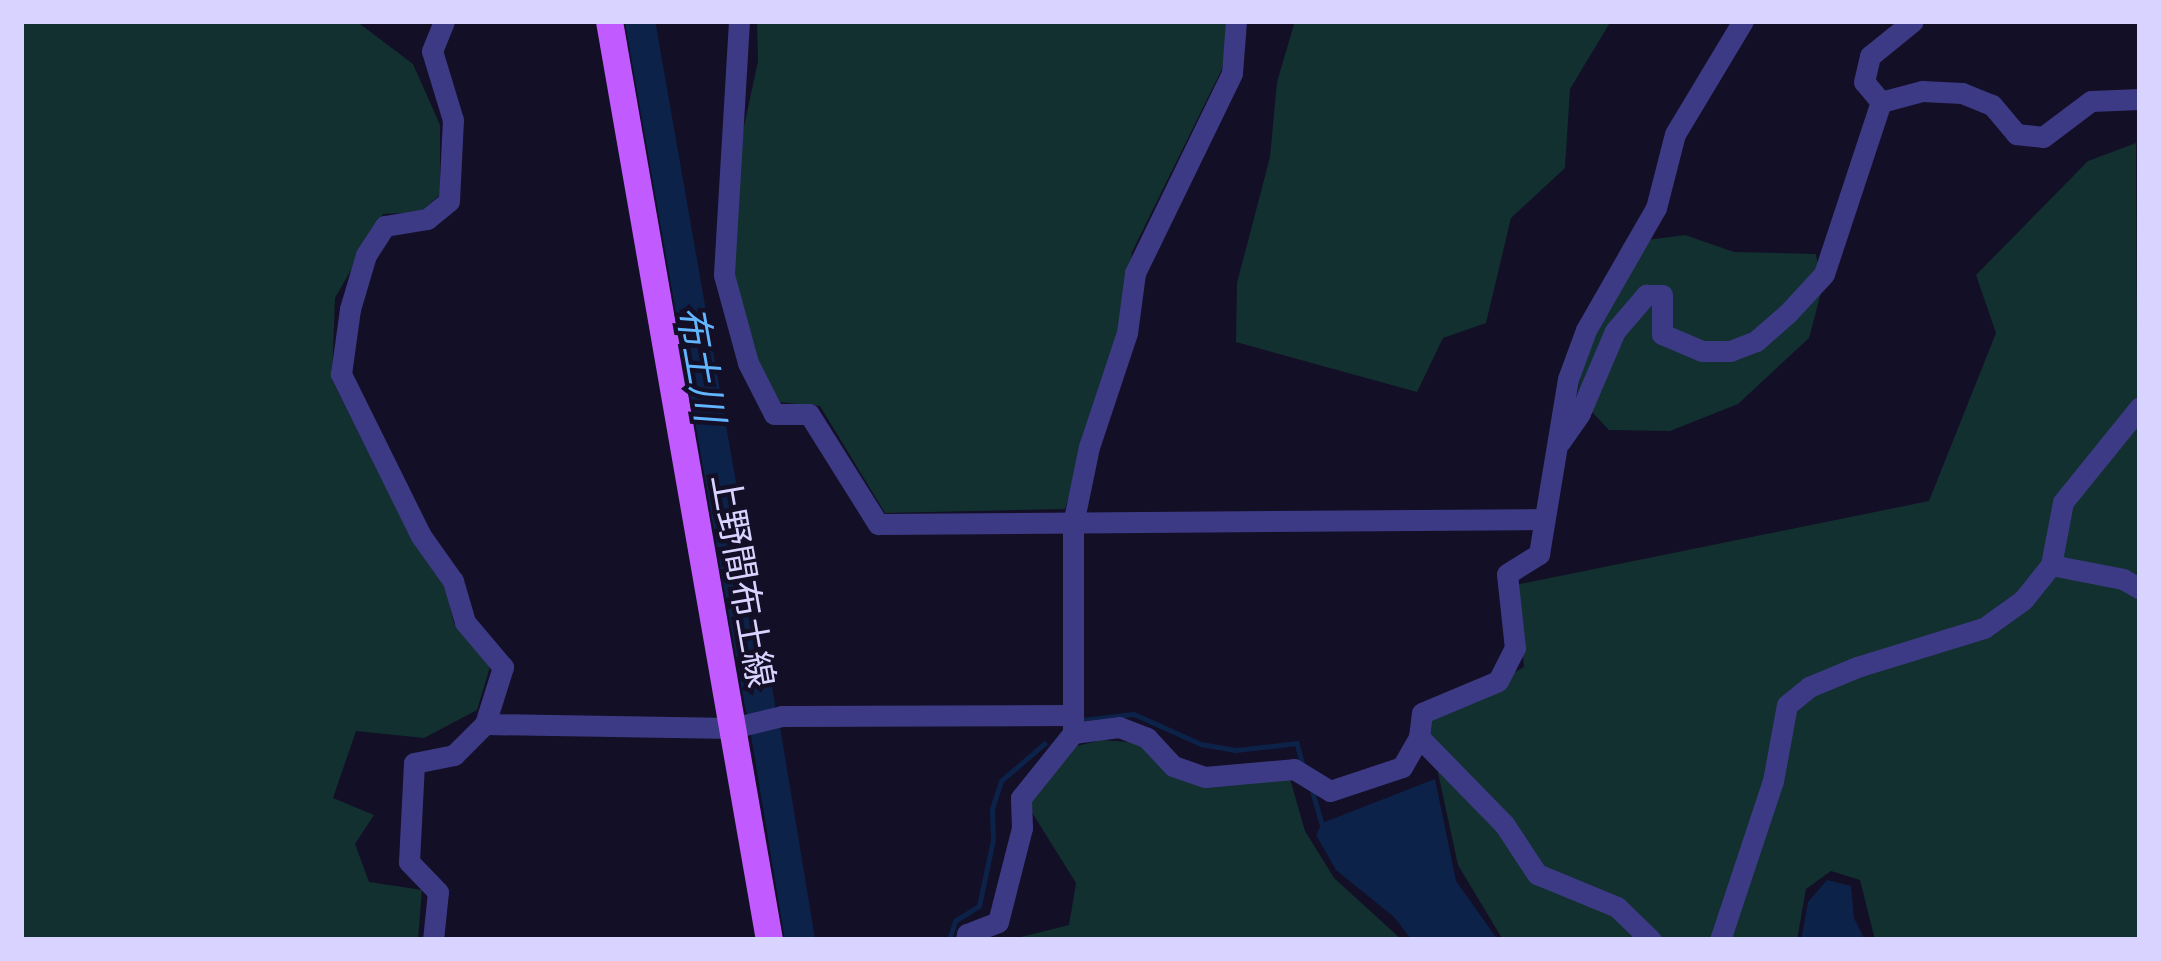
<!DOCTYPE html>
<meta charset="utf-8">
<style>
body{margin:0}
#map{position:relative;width:2161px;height:961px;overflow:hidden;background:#130f26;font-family:"Work Sans","Noto Sans JP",sans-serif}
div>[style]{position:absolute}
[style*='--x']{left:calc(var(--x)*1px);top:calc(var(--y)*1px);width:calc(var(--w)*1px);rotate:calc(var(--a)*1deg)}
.green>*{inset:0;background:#12302f}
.water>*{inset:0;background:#0c2248}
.stream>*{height:4.5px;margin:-2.25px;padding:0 2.25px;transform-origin:2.25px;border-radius:2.25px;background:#0c2248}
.river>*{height:30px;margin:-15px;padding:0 15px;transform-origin:15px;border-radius:15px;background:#0c2248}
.minor>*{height:21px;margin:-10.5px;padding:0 10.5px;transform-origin:10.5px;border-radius:10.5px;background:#3d3a85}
.major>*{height:27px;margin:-13.5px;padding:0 13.5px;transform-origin:13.5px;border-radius:13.5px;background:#c25bff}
span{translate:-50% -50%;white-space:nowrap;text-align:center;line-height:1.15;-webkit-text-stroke:9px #130f26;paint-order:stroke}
.street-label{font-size:36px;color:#d9d4ff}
.water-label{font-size:39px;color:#62b6ff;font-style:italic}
.frame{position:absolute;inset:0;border:24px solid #d9d4ff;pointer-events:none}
</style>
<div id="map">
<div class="green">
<div style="clip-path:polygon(21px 21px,356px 21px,413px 64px,440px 125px,440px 195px,420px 212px,383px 214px,335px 298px,332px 380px,415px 545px,445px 585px,454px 624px,490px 667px,477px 710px,424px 738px,356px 731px,333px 798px,374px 815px,355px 844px,369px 882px,422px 890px,418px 940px,21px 940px)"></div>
<div style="clip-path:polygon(757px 21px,1228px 21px,1222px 69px,1132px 252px,1124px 312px,1065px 509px,885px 513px,820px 406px,777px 402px,755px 363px,731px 271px,736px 164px,758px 61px)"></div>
<div style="clip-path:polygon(1295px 21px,1611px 21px,1570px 89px,1565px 168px,1511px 218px,1486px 323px,1443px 338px,1417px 392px,1236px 342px,1237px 283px,1270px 157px,1277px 82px)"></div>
<div style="clip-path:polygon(2136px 143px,2140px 940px,1875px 940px,1860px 880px,1831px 871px,1806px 889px,1797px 940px,1503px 940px,1458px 865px,1427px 722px,1524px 667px,1515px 585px,1929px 501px,1996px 333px,1976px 275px,2088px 161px)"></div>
<div style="clip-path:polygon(1685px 235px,1734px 252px,1816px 254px,1822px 289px,1809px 338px,1738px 404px,1670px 431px,1609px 430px,1577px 396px,1592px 308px,1624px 243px)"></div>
<div style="clip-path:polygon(1102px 740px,1140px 743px,1192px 784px,1289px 775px,1305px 831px,1334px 878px,1402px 940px,1009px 940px,1069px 925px,1076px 883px,1028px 806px,1072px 747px)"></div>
</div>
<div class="water">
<div style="clip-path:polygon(1435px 779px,1456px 881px,1498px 940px,1412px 940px,1394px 917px,1336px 870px,1316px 835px,1322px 823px)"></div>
<div style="clip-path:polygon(1827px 880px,1851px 886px,1854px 918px,1865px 940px,1801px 940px,1808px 902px)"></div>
</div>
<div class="stream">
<div style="--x:1082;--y:720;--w:52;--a:-6.6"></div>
<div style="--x:1134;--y:714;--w:73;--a:24.1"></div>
<div style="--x:1201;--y:744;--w:36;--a:10"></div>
<div style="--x:1236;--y:750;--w:61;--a:-6.5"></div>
<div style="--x:1297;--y:743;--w:23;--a:75"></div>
<div style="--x:1312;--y:789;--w:35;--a:74"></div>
<div style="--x:949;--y:940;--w:20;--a:-72"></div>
<div style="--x:955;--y:921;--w:28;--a:-32"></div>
<div style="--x:979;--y:906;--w:67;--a:-78"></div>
<div style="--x:993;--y:840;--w:31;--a:-92"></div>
<div style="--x:992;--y:809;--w:29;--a:-72"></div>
<div style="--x:1001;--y:781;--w:57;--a:-40.7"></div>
</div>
<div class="river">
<div style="--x:640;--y:21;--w:695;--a:80.06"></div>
<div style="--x:766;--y:734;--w:209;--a:80.6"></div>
</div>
<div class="minor">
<div style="--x:739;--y:21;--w:254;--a:93.4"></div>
<div style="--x:724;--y:275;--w:91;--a:74.7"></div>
<div style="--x:748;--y:363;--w:57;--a:63"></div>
<div style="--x:774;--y:414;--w:35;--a:0"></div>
<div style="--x:809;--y:414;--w:130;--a:57.9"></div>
<div style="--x:878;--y:524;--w:666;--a:-0.43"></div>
<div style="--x:1881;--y:102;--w:42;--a:-15"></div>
<div style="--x:1922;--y:91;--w:40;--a:2.9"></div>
<div style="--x:1962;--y:93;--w:32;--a:22"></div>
<div style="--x:1992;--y:105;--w:38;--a:50"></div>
<div style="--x:2016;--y:134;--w:27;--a:6"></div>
<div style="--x:2043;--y:137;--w:60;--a:-36.9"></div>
<div style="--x:2091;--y:101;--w:49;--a:-2.3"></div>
<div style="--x:1881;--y:102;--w:26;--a:-130"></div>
<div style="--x:1864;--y:82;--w:27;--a:-77"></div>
<div style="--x:1870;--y:56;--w:55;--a:-39.1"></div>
<div style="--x:1560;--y:442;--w:35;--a:-55"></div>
<div style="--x:1580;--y:413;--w:89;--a:-66.9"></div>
<div style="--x:1615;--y:331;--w:48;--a:-49.3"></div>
<div style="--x:1646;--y:295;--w:16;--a:0"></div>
<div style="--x:1662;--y:295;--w:39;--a:90"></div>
<div style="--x:1662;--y:334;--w:43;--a:23"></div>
<div style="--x:1702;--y:351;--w:28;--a:0"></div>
<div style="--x:1730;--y:351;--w:28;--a:-21"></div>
<div style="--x:1756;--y:341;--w:43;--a:-41.2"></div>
<div style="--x:1788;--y:313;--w:53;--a:-47.3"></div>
<div style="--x:1824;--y:274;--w:181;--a:-71.7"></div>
<div style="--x:2051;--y:565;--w:73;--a:11"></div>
<div style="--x:2123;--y:579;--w:20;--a:30"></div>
<div style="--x:485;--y:724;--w:247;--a:0.9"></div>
<div style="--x:732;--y:728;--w:51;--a:-13.5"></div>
<div style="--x:782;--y:716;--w:289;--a:-0.2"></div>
<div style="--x:1073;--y:733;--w:209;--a:-90"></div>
<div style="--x:1073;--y:524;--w:79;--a:-78.3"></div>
<div style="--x:1089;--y:447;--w:120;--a:-71.6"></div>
<div style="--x:1127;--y:333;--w:61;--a:-82.4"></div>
<div style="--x:1135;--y:273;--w:222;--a:-64.1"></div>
<div style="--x:1232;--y:73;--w:52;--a:-85.6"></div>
<div style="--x:1419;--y:737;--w:122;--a:45.7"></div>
<div style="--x:1504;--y:824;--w:60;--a:56.6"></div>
<div style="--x:1537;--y:874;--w:87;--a:22.4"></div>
<div style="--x:1617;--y:907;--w:47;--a:44.1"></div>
<div style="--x:433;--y:940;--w:48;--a:-84.1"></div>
<div style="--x:438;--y:892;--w:42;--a:-134"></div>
<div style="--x:409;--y:862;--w:99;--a:-87.1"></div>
<div style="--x:414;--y:763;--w:41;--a:-11.3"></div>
<div style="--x:454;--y:755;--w:44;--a:-45"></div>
<div style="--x:485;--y:724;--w:60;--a:-72.5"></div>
<div style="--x:503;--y:667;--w:59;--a:-130.2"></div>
<div style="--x:465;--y:622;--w:43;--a:-106.3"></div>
<div style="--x:453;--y:581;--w:55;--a:-125.4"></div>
<div style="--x:421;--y:536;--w:181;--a:-116.3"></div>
<div style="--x:341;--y:374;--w:66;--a:-82.1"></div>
<div style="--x:350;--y:309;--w:56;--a:-73.5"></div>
<div style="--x:366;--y:255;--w:35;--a:-57"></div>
<div style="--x:385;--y:226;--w:43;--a:-9.5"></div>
<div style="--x:427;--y:219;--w:28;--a:-39"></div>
<div style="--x:449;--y:201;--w:81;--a:-87.2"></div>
<div style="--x:453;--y:120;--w:72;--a:-106.9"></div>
<div style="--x:432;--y:51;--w:32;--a:-68"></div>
<div style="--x:966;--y:940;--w:6;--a:-81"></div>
<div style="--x:967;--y:934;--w:33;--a:-21"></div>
<div style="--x:998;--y:922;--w:97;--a:-75.7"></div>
<div style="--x:1022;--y:828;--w:30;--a:-92"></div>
<div style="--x:1021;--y:798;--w:83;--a:-51.3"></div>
<div style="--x:1073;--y:733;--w:46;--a:-7.4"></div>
<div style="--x:1119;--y:727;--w:30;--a:21"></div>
<div style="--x:1147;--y:738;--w:38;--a:47"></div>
<div style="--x:1173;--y:766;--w:34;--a:19"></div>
<div style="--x:1205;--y:777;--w:89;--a:-5.1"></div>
<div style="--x:1294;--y:769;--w:42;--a:31.4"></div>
<div style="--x:1330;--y:791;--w:76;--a:-18.4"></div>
<div style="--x:1402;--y:767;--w:34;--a:-60"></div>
<div style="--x:1419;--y:737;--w:24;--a:-83"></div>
<div style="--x:1422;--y:713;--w:82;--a:-22.8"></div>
<div style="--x:1498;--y:681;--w:37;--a:-63"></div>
<div style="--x:1515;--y:648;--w:74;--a:-96.2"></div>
<div style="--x:1507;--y:574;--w:38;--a:-32"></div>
<div style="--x:1539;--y:554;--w:177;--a:-80.6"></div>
<div style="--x:1568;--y:379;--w:52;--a:-69.8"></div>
<div style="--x:1586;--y:330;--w:141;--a:-60.2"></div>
<div style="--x:1656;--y:208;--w:76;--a:-75.6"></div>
<div style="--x:1675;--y:134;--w:132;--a:-59"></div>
<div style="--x:1720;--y:940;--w:168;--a:-71.6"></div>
<div style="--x:1773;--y:781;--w:77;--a:-79.6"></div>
<div style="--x:1787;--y:705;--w:28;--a:-39"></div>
<div style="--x:1809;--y:687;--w:52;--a:-22.6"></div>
<div style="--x:1857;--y:667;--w:133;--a:-17.1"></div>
<div style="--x:1984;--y:628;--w:48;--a:-35.7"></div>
<div style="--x:2023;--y:600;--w:45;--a:-51.3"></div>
<div style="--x:2051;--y:565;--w:64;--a:-79.2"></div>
<div style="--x:2063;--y:502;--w:122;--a:-51"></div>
</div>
<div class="major">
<div style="--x:609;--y:21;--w:933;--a:80.12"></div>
</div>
<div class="street-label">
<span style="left:742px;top:581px;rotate:80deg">上野間布土線</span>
</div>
<div class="water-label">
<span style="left:700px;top:364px;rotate:80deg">布土川</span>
</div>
<div class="frame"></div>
</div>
